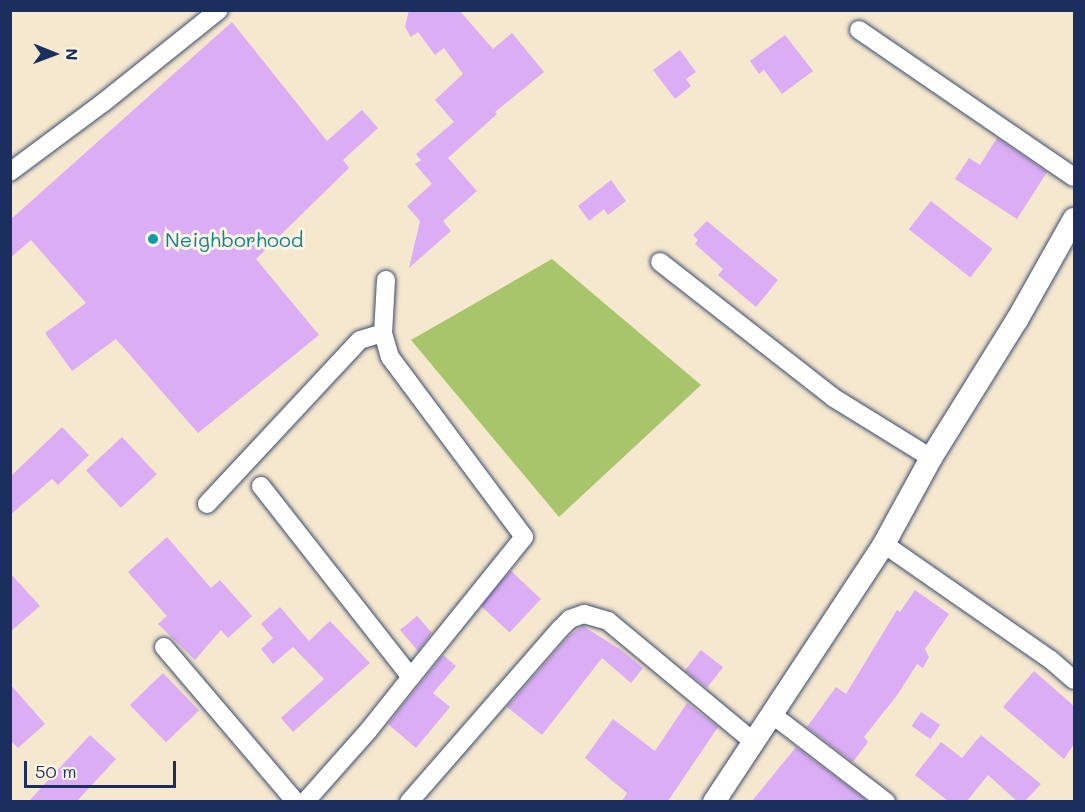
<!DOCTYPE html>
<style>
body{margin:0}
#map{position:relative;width:1085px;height:812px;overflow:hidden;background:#f5e8ce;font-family:Mali,sans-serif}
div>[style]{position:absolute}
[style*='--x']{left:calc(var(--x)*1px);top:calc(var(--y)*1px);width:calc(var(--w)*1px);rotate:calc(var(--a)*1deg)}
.green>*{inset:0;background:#a8c56c}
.building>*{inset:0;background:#dbadf4;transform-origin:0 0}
.roads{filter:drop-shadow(0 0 2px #3c4b6f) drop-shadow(0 0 2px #3c4b6f)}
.minor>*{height:18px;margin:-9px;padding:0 9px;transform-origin:9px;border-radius:9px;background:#fff}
.tertiary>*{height:22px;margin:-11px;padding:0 11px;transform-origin:11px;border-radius:11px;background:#fff}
.dots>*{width:16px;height:16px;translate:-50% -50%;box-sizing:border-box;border:3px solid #fcf5e5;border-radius:50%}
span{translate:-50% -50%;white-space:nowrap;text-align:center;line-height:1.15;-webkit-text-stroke:6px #fcf5e5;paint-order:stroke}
.culture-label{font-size:20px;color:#0d838f}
.left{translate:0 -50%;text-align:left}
.frame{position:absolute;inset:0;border:12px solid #1b2f5e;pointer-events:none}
.north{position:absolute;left:24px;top:24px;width:60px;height:60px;-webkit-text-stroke:4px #fcf5e5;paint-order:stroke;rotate:91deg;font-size:16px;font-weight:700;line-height:24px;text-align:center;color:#1b2f5e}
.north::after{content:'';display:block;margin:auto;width:21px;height:27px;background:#1b2f5e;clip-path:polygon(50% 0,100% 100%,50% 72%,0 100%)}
.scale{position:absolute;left:24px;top:761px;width:152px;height:27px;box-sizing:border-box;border:3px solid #1b2f5e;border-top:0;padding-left:8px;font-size:18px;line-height:21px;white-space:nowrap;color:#1b2f5e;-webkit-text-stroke:4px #fcf5e5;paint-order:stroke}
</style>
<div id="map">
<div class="green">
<div style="clip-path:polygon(552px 259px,701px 385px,559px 517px,411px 340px)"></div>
</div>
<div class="building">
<div style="clip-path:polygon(409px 10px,459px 10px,493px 49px,512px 33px,544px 72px,495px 112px,497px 114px,448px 158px,477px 191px,443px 221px,451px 231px,409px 268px,420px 221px,407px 206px,432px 184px,415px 164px,421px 160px,416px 154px,454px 122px,435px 100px,463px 74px,444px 48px,435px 55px,418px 32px,411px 37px,405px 27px)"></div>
<div style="clip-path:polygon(232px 22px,327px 141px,362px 110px,378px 128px,343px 160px,349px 168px,256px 259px,319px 335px,198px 433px,116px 339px,72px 371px,45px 333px,86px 303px,31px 240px,10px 258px,10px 220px)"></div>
<div style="clip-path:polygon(785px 35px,813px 71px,782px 94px,764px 70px,759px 74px,750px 61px)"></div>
<div style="clip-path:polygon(680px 50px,696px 72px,686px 79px,691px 86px,675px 99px,653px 70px)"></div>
<div style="clip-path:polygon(997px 138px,1047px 172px,1017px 219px,955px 179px,969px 158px,980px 165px)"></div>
<div style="clip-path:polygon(611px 180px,626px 201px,608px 215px,604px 209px,589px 221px,578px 206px)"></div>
<div style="left:931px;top:201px;width:78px;height:36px;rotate:38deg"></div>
<div style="clip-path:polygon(707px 221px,778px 280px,756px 307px,718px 275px,723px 269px,695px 244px,698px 240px,693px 235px)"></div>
<div style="clip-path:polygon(62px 427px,89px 455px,58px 485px,52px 479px,10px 515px,10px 477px)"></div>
<div style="left:122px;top:437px;width:51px;height:49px;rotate:47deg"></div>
<div style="clip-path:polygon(167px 537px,211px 588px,220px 580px,252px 616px,228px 638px,221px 630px,195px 660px,158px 624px,167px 616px,128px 572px)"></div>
<div style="left:511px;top:571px;width:41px;height:46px;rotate:43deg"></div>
<div style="clip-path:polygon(10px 573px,40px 606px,10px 632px)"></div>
<div style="clip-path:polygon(915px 590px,949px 614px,925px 649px,929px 657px,923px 668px,917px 664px,898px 694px,864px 737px,868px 742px,853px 762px,807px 727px,836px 687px,846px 694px,897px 610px,900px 612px)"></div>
<div style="clip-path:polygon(280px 607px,309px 641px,330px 621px,370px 663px,293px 732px,281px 718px,324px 679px,293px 647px,273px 664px,261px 649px,273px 638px,261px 624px)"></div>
<div style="clip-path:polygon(417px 616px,432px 633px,418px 651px,400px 630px)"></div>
<div style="clip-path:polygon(583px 626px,621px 650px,643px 668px,631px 683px,602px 658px,542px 735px,507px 707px,568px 637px)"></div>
<div style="left:701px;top:650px;width:28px;height:26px;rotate:38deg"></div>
<div style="clip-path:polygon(443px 655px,456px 666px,433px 693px,450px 707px,416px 748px,388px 724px)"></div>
<div style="clip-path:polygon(1034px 671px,1074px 706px,1074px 744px,1064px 759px,1003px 707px)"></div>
<div style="left:163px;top:673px;width:52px;height:46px;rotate:46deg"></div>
<div style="clip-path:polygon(10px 684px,45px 724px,18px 748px,10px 740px)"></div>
<div style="clip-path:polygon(687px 703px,718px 727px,668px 801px,622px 801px,627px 793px,585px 758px,613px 719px,655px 751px)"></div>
<div style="left:921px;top:712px;width:23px;height:17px;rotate:34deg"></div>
<div style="clip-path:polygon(90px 735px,116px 759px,77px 801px,29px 801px)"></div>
<div style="clip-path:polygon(981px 735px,1041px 784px,1025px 801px,1017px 801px,988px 775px,967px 801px,948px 801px,915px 775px,941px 742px,962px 758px)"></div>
<div style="clip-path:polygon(796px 747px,867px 801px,752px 801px)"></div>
</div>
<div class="roads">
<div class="minor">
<div style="--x:859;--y:30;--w:260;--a:34.4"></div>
<div style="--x:10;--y:172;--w:117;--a:-36.7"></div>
<div style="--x:104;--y:102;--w:147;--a:-38.7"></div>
<div style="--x:660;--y:262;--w:221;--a:38"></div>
<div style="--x:834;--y:398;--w:114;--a:31.7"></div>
<div style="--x:386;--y:280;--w:53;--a:93.2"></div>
<div style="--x:383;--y:333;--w:25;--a:74"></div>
<div style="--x:390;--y:357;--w:224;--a:53.3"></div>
<div style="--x:524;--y:537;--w:180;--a:128.9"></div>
<div style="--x:261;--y:486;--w:243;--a:51.9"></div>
<div style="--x:411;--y:677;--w:69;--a:128.5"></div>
<div style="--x:368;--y:731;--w:95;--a:131.6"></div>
<div style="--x:207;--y:504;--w:224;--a:-47"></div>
<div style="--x:360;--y:340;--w:24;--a:-17"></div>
<div style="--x:884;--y:544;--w:203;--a:34.8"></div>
<div style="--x:1051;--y:660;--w:30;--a:41"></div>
<div style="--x:164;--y:647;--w:204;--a:49.6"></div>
<div style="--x:773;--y:715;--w:143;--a:37.6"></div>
<div style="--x:409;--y:802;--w:230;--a:-48.9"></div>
<div style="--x:560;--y:629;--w:14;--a:-45"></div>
<div style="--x:570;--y:619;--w:15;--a:-20"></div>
<div style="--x:584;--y:614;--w:25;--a:16"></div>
<div style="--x:608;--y:621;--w:191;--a:39.7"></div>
</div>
<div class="tertiary">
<div style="--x:714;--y:802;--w:309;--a:-56.6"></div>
<div style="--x:884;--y:544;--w:98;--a:-61.3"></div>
<div style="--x:931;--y:458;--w:163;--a:-58.1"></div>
<div style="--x:1017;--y:320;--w:116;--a:-60.6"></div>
</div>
</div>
<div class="dots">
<div style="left:153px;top:239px;background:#0f9aa8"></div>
</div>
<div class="culture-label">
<span class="left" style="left:165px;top:239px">Neighborhood</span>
</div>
<div class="frame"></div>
<div class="north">N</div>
<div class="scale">50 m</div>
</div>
